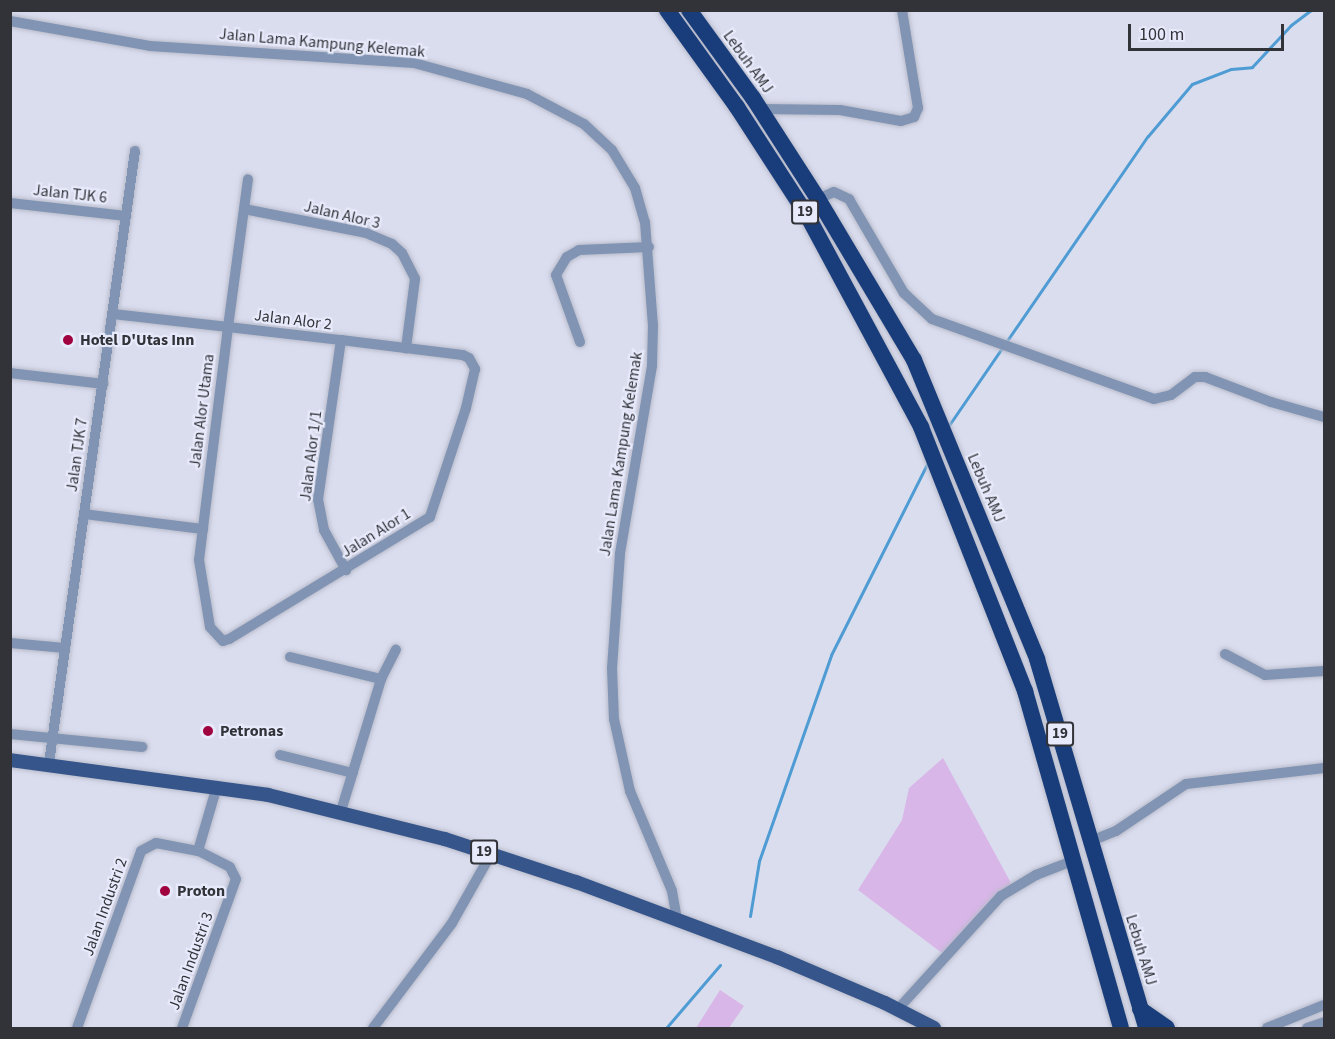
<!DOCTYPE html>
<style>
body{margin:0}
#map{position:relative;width:1335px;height:1039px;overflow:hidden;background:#daddee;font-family:"Source Sans 3",sans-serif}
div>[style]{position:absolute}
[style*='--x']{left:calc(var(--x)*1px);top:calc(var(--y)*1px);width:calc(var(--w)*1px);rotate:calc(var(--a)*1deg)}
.green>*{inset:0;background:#d8b6e8}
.stream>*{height:3px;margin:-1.5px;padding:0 1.5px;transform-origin:1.5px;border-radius:1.5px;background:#4e9cd3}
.roads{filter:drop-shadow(0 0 2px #b8bbca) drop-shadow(0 0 2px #b8bbca)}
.minor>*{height:10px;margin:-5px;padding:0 5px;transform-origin:5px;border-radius:5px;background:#8194b3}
.major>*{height:14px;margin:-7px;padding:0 7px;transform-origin:7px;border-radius:7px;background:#35558b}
.highway>*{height:16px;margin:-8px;padding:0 8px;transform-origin:8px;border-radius:8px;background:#193d7b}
.dots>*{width:16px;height:16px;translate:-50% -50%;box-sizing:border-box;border:3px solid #e7eafb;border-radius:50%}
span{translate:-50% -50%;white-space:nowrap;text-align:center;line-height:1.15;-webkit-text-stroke:4.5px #e7eafb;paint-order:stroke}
.shield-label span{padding:2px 4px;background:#e7eafb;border:2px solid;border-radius:4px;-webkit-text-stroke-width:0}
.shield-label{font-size:15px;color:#323339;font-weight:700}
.street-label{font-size:16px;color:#323339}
.poi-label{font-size:16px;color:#323339;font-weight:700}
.left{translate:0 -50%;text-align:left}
.frame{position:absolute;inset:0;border:12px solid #323339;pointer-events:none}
.scale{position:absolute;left:1128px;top:24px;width:156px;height:27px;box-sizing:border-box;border:3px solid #323339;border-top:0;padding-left:8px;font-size:18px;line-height:21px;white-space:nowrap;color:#323339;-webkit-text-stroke:4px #e7eafb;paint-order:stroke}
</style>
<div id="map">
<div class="green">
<div style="clip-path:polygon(943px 758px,1011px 883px,942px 953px,858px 890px,902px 820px,909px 788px)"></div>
<div style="clip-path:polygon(720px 990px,744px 1006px,729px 1028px,696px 1028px)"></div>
</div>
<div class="stream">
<div style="--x:947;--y:428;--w:354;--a:-55.5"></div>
<div style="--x:1148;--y:136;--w:68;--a:-49.8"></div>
<div style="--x:1192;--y:84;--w:42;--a:-21"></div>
<div style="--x:1231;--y:69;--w:21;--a:-5"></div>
<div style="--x:1252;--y:67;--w:57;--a:-47.1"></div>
<div style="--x:1291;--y:25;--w:25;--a:-37"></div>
<div style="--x:750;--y:916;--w:56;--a:-80.7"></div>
<div style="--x:759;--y:861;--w:218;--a:-70.7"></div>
<div style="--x:831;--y:655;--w:216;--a:-63.3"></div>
<div style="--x:666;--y:1028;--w:83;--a:-49.4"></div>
</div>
<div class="roads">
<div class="minor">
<div style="--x:10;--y:21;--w:142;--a:10.1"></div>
<div style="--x:150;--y:46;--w:265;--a:3.7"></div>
<div style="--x:414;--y:63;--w:117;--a:15.3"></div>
<div style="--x:527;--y:94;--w:64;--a:27.8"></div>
<div style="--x:584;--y:124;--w:38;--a:43"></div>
<div style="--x:612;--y:150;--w:44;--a:58.8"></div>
<div style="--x:635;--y:188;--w:35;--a:74"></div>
<div style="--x:645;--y:222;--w:103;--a:85.6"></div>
<div style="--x:653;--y:325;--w:41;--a:91.4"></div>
<div style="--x:652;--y:366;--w:191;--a:99.7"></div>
<div style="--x:620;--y:554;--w:114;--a:94"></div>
<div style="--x:612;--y:668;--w:51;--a:87.8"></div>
<div style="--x:614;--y:719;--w:74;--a:77.5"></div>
<div style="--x:630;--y:791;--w:108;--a:67.2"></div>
<div style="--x:672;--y:891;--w:28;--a:80"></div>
<div style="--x:760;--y:109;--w:80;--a:0.7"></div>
<div style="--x:840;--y:110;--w:62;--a:10.2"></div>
<div style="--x:901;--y:121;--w:14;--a:-17"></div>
<div style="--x:914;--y:117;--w:10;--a:-66"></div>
<div style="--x:918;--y:108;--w:99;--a:-99.3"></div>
<div style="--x:818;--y:199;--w:17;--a:-24"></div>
<div style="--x:834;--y:192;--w:17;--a:25"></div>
<div style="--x:849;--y:199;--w:109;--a:59.7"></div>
<div style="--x:904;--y:293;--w:38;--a:43"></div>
<div style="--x:932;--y:319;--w:236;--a:19.8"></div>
<div style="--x:1154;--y:399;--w:17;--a:-13"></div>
<div style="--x:1171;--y:395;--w:30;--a:-37"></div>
<div style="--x:1195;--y:377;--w:10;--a:0"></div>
<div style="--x:1205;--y:377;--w:71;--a:20.7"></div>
<div style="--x:1271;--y:402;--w:55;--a:15.8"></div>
<div style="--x:10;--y:203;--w:117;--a:6.4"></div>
<div style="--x:244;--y:209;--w:124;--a:11.1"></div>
<div style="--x:366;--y:233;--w:28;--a:23"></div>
<div style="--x:392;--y:244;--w:13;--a:42"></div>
<div style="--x:402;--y:253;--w:29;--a:63"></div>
<div style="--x:415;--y:279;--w:70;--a:97.4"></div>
<div style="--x:113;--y:314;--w:116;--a:6.4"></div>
<div style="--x:228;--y:327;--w:114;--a:6.6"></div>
<div style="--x:341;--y:340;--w:65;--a:7"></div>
<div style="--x:406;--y:348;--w:57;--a:7"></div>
<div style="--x:463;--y:355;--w:7;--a:27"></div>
<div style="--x:469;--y:358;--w:13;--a:61"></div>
<div style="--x:475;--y:369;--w:40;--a:103"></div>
<div style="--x:466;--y:408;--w:115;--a:108.3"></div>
<div style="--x:430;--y:517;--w:235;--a:148.7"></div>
<div style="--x:229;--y:639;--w:6;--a:162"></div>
<div style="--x:223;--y:641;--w:19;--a:-133"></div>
<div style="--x:210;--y:627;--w:68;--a:-99.3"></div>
<div style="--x:199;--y:560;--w:235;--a:-82.9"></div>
<div style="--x:228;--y:327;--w:149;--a:-82.3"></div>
<div style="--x:341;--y:340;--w:161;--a:98.2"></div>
<div style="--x:318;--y:499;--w:32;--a:79"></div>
<div style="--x:324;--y:530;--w:46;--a:61.2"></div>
<div style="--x:580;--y:342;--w:71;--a:-109.7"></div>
<div style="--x:556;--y:275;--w:21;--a:-59"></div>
<div style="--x:567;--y:257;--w:14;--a:-30"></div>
<div style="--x:579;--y:250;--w:70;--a:-2.5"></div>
<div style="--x:10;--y:373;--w:94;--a:6.7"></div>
<div style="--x:84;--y:514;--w:120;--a:7.2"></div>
<div style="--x:10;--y:643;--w:55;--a:5.2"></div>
<div style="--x:1225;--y:654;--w:45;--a:27.7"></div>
<div style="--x:1265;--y:675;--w:59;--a:-3.9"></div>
<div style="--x:290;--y:657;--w:94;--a:13.6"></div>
<div style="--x:10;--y:734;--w:133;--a:5.6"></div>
<div style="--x:280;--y:755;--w:75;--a:13.9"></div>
<div style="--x:49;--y:763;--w:618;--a:-82"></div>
<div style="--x:341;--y:811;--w:138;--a:-73.1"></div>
<div style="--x:381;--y:679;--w:33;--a:-63"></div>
<div style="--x:1091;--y:841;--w:27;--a:-22"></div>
<div style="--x:1116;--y:831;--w:84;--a:-33.9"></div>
<div style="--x:1186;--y:784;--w:139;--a:-6.6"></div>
<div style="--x:898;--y:1009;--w:153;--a:-47.7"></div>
<div style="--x:1001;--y:896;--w:41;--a:-31"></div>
<div style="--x:1036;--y:875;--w:42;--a:-21"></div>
<div style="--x:77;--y:1028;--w:188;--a:-70.1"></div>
<div style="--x:141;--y:851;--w:17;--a:-28"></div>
<div style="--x:156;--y:843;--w:43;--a:10.8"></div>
<div style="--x:182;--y:1028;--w:158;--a:-70.1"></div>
<div style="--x:236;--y:879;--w:13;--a:-117"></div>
<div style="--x:230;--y:867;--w:36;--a:-153"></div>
<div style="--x:198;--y:851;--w:68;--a:-73.7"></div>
<div style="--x:373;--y:1028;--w:131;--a:-53"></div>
<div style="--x:452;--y:923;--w:79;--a:-60.5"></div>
<div style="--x:1267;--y:1028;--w:61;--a:-22"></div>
<div style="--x:1307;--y:1028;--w:18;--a:-19"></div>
</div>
<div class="major">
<div style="--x:10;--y:760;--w:260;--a:7.7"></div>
<div style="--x:268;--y:795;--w:182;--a:14"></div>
<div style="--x:445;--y:839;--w:138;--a:18.2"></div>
<div style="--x:576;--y:882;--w:215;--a:20.5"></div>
<div style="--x:777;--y:957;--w:117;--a:23.1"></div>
<div style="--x:885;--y:1003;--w:55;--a:27"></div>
</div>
<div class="highway">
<div style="--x:667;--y:10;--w:120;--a:54.2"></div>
<div style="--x:737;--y:107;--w:129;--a:57.1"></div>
<div style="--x:807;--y:215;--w:241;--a:61.7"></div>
<div style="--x:921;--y:427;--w:284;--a:68.5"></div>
<div style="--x:1025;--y:691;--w:350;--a:74.1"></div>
<div style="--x:689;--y:10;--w:109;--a:54"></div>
<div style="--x:753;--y:98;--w:120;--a:57.2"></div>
<div style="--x:818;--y:199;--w:187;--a:59.2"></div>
<div style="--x:914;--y:360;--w:323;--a:67.6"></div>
<div style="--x:1037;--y:659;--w:385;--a:73.5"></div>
<div style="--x:1140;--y:1009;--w:33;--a:35"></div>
</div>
</div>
<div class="dots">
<div style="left:68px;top:340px;background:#a00240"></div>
<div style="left:208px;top:731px;background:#a00240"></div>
<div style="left:165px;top:891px;background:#a00240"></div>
</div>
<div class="shield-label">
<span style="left:805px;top:212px">19</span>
<span style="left:1060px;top:734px">19</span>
<span style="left:484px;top:852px">19</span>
</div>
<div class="street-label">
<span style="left:322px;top:43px;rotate:5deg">Jalan Lama Kampung Kelemak</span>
<span style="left:748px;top:62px;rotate:54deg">Lebuh AMJ</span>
<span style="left:70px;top:194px;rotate:6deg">Jalan TJK 6</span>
<span style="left:342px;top:215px;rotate:13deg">Jalan Alor 3</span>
<span style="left:293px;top:320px;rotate:7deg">Jalan Alor 2</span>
<span style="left:202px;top:411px;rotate:-83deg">Jalan Alor Utama</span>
<span style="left:621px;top:454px;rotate:-81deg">Jalan Lama Kampung Kelemak</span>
<span style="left:77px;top:455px;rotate:-82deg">Jalan TJK 7</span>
<span style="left:311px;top:456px;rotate:-83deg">Jalan Alor 1/1</span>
<span style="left:986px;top:488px;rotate:67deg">Lebuh AMJ</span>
<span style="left:376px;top:533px;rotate:-32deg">Jalan Alor 1</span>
<span style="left:105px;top:907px;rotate:-70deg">Jalan Industri 2</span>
<span style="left:1141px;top:950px;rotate:73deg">Lebuh AMJ</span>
<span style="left:191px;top:961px;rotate:-70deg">Jalan Industri 3</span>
</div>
<div class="poi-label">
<span class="left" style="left:80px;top:340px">Hotel D'Utas Inn</span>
<span class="left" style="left:220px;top:731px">Petronas</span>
<span class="left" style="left:177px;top:891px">Proton</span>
</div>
<div class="frame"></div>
<div class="scale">100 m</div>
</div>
